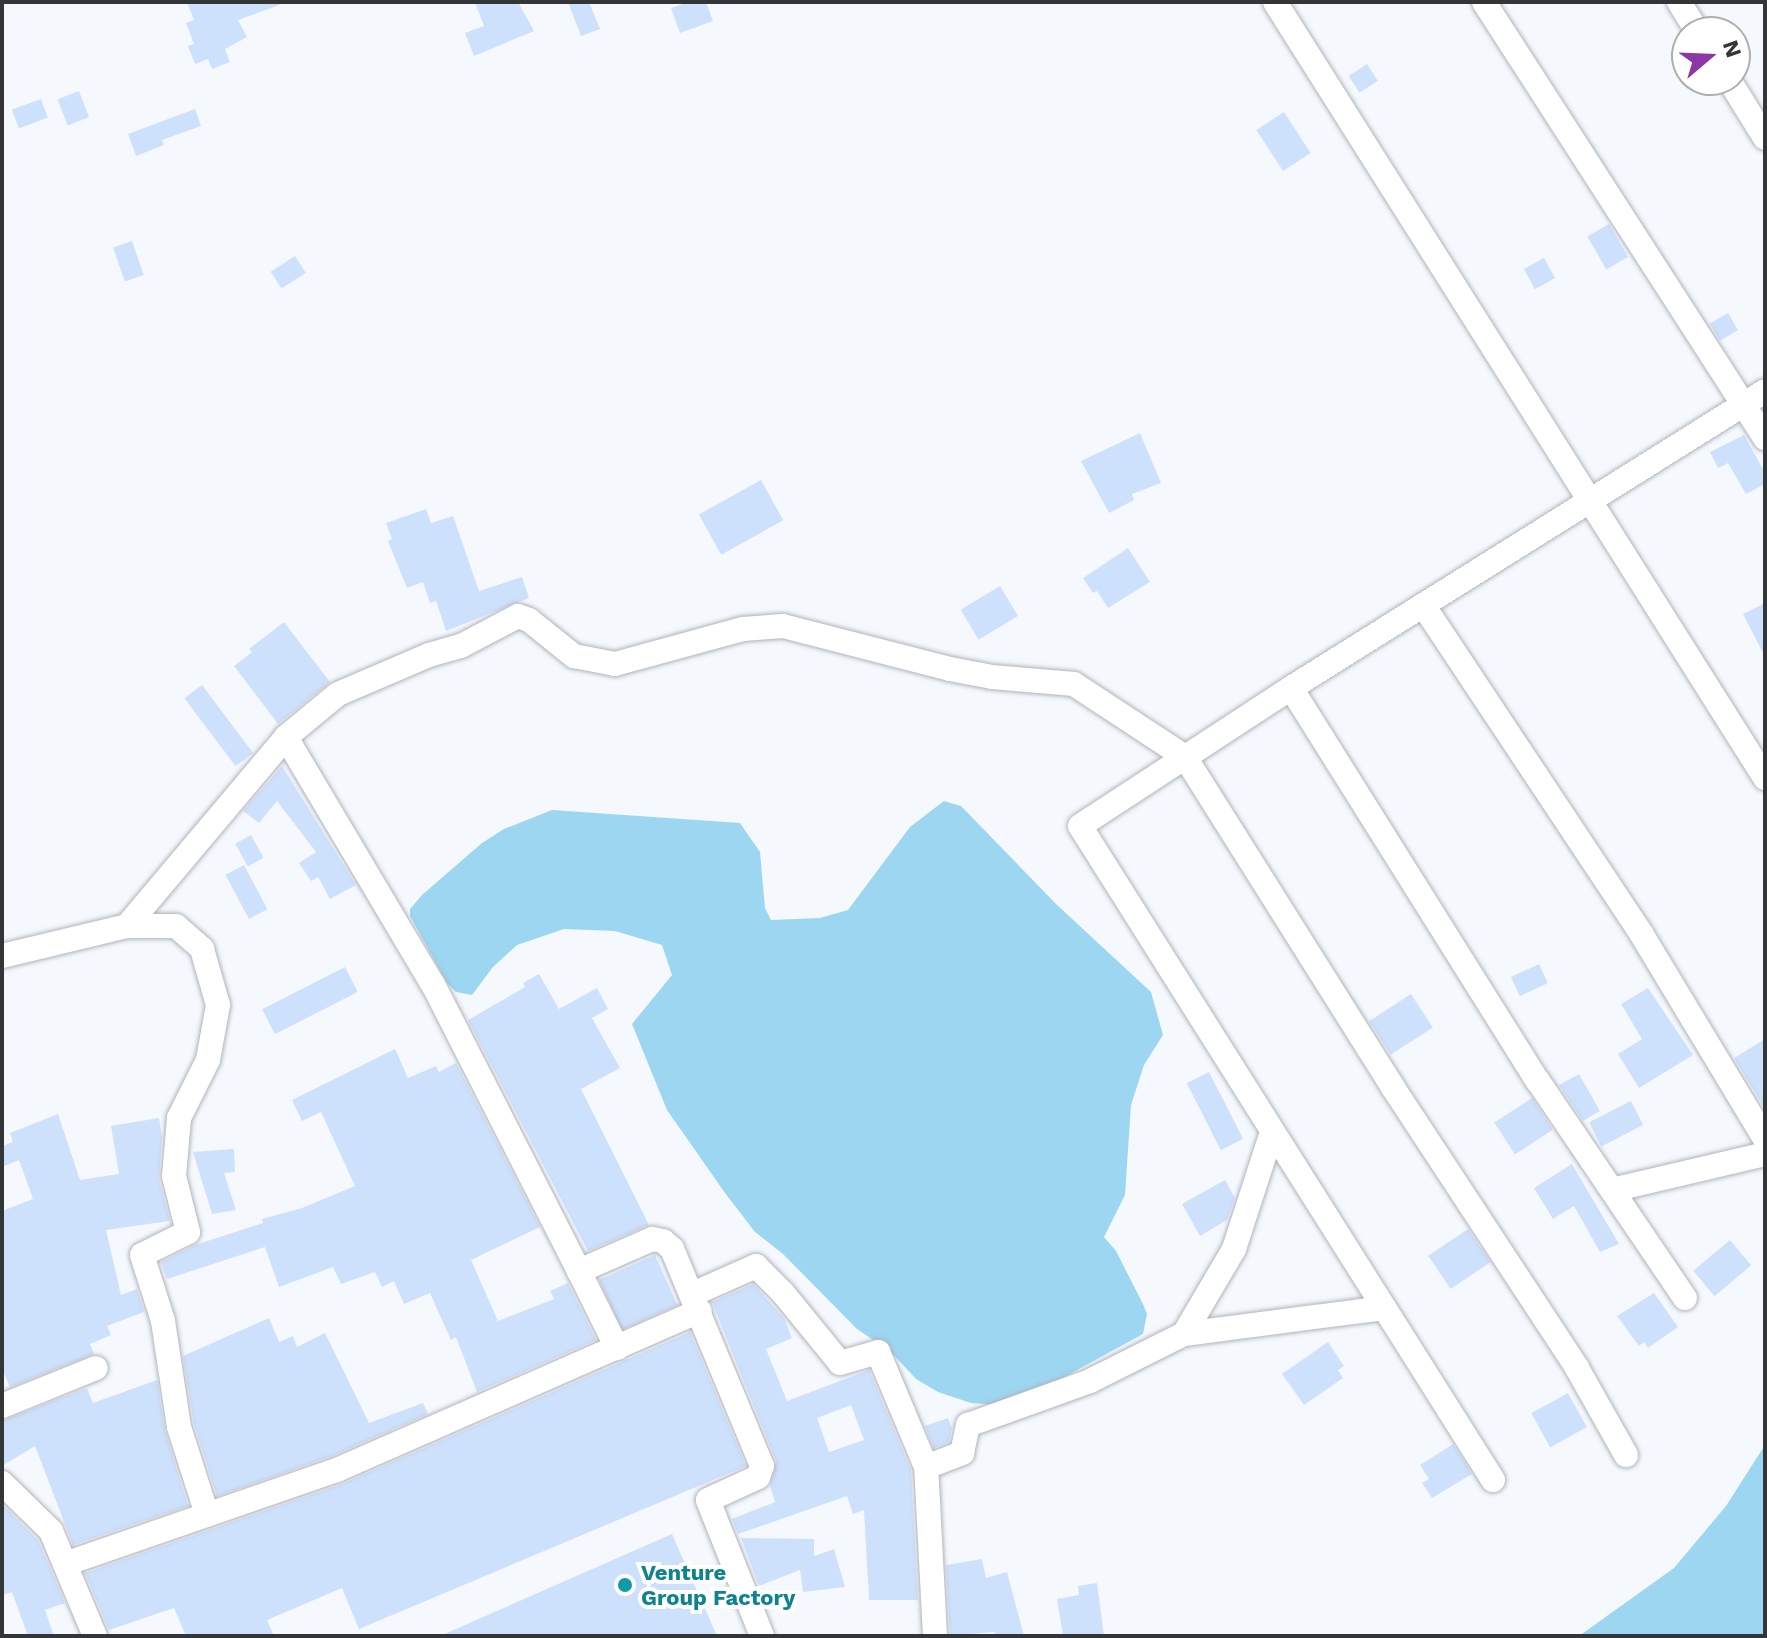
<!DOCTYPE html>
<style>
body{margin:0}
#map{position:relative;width:1767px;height:1638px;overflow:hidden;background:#f5f9fe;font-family:"Work Sans",sans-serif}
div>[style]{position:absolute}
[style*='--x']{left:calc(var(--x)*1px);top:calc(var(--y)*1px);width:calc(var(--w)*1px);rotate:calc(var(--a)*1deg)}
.water>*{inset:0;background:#9cd6f1}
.building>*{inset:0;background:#cee1fc;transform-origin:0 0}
.roads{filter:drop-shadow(0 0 2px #b0b4bb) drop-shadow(0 0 2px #b0b4bb)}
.minor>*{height:24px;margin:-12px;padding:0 12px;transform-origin:12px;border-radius:12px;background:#fff}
.dots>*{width:22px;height:22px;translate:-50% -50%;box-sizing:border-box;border:4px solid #fff;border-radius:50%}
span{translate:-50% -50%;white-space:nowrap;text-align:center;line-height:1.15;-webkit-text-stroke:8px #fff;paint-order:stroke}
.culture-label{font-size:22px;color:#0d838f;font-weight:700}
.left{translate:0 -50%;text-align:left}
.frame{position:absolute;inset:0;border:4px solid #333537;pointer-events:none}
.north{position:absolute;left:1671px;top:16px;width:80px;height:80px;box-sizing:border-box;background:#fff;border:2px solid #adaeaf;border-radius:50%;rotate:71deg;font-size:22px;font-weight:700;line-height:32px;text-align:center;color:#333537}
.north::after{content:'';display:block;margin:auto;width:28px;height:36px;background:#8d37a4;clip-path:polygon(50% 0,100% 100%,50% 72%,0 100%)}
</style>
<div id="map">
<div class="water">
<div style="clip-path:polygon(944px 801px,961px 806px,1056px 904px,1151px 992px,1163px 1035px,1144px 1065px,1131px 1105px,1125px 1195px,1104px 1237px,1116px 1251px,1143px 1304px,1147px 1314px,1143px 1334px,1044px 1388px,999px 1405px,971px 1403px,938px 1392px,916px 1379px,891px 1352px,857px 1329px,783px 1254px,755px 1232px,725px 1193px,667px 1110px,632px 1024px,672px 975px,662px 945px,615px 931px,564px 929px,517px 945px,493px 967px,472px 995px,456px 992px,447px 983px,410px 916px,410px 909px,422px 895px,482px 843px,504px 829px,552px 810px,740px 823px,760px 852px,765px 908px,771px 920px,820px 918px,848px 910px,910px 827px)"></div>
<div style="clip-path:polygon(1765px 1445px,1765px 1636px,1579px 1636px,1674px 1568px,1726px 1506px)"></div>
</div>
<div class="building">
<div style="clip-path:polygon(187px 2px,282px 2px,282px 4px,238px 20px,247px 37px,225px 49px,230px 62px,212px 69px,208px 59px,195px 64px,188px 46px,194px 44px,186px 23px,194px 20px)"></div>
<div style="clip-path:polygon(475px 2px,518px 2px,534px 31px,474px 56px,465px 33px,484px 26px)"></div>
<div style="clip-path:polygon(568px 2px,589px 2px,600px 29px,581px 36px)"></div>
<div style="clip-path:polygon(689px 2px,706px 2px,713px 21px,680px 33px,671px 8px)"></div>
<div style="left:1367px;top:64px;width:20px;height:22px;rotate:57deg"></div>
<div style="left:79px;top:91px;width:28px;height:23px;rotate:69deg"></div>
<div style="left:41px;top:99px;width:20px;height:31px;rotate:70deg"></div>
<div style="clip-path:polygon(195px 109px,201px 126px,162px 140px,164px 145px,136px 156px,128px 134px)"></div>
<div style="left:1284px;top:112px;width:49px;height:33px;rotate:57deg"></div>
<div style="left:1609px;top:224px;width:38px;height:25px;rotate:60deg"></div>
<div style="left:132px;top:241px;width:36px;height:20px;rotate:71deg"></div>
<div style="left:295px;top:256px;width:20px;height:29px;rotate:57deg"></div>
<div style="left:1544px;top:258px;width:23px;height:23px;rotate:61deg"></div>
<div style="left:1728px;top:313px;width:20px;height:21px;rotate:60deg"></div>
<div style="clip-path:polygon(1140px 433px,1161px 483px,1132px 494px,1134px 500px,1109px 513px,1081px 461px)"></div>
<div style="clip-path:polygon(1744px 435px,1765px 473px,1765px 484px,1746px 494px,1728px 463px,1718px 468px,1710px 452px)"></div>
<div style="left:761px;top:480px;width:46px;height:71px;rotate:61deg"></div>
<div style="clip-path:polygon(426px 509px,431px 523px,453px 516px,479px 591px,522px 577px,529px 598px,446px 631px,436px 601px,430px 603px,423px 582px,407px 588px,388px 541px,392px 539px,386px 523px)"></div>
<div style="clip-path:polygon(1128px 548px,1150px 582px,1108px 608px,1097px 591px,1093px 593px,1083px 578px)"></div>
<div style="left:1000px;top:586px;width:35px;height:46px;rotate:59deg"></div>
<div style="clip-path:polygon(1765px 603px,1765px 657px,1743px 614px)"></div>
<div style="clip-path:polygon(284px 622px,330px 682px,278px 724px,234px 666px,252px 652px,249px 649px)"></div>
<div style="left:202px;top:685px;width:85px;height:22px;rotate:53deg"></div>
<div style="clip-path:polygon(282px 766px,356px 885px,330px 899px,318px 877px,311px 881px,299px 863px,316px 852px,277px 801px,259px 823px,243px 811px)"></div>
<div style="left:251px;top:835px;width:26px;height:18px;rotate:61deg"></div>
<div style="left:244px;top:865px;width:50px;height:21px;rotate:62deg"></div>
<div style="left:1539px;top:964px;width:21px;height:31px;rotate:65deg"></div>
<div style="left:345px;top:967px;width:28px;height:93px;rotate:63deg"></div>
<div style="clip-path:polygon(539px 974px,559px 1009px,597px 988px,608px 1009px,592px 1018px,620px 1068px,581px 1089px,649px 1225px,588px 1251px,468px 1020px,525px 987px,523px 983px)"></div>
<div style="clip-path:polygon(1648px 988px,1693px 1055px,1639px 1088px,1618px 1054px,1642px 1039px,1621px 1004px)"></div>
<div style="left:1411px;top:994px;width:40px;height:50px;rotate:57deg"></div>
<div style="clip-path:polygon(1765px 1039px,1765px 1109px,1734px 1058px)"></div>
<div style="clip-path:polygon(395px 1049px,408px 1078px,436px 1066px,439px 1072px,456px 1063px,540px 1227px,471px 1260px,498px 1321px,554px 1299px,550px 1291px,568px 1283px,596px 1340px,477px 1392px,456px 1337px,451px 1340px,430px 1293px,404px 1304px,394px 1281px,382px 1287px,375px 1272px,341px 1284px,333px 1267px,279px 1287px,265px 1247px,167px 1279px,161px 1262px,195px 1245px,263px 1223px,262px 1219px,302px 1208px,355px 1186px,321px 1112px,302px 1121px,292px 1100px)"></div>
<div style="left:1209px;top:1072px;width:75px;height:25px;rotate:63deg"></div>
<div style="clip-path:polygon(1579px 1074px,1600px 1111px,1583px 1121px,1559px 1085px)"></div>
<div style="left:1532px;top:1098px;width:38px;height:45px;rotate:57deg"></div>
<div style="left:1631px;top:1101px;width:27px;height:47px;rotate:63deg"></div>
<div style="clip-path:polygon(58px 1114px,80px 1180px,119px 1174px,111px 1126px,159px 1118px,162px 1137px,159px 1179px,170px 1221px,106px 1230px,121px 1295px,137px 1289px,144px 1312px,107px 1326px,111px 1335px,90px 1344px,94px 1354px,10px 1387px,2px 1369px,2px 1211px,33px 1199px,19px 1160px,2px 1167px,2px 1146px,13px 1142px,10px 1133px)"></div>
<div style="clip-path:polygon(234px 1149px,235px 1172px,224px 1173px,236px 1210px,212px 1214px,193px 1152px)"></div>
<div style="clip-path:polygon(1572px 1164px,1619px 1244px,1600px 1252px,1574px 1206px,1553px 1219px,1534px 1188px)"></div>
<div style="clip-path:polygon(1225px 1180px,1235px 1198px,1227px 1220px,1200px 1236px,1182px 1204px)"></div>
<div style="left:1468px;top:1229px;width:40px;height:48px;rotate:56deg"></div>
<div style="left:1730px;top:1240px;width:33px;height:48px;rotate:50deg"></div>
<div style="left:655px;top:1255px;width:55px;height:61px;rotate:66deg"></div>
<div style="clip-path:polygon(evenodd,753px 1284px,784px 1318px,792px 1338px,766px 1349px,787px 1401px,869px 1370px,911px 1470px,918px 1600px,869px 1600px,864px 1510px,853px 1514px,847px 1496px,738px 1534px,732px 1519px,775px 1502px,770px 1486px,776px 1461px,712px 1302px,753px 1284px,851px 1405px,864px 1440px,829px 1452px,817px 1418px,851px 1405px)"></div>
<div style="clip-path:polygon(1654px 1293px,1678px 1327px,1648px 1348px,1644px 1342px,1639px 1346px,1617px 1316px)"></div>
<div style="clip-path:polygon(269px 1318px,279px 1342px,293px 1336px,297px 1347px,325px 1333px,369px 1423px,423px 1403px,428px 1414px,332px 1456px,217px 1496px,194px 1424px,183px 1356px)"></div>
<div style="clip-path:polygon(690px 1332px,746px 1466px,359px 1629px,342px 1588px,267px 1620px,274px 1636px,186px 1636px,174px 1608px,109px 1630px,85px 1573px,342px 1484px)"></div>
<div style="clip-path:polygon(1328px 1342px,1344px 1366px,1338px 1370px,1343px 1378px,1304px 1405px,1282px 1374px)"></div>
<div style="clip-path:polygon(157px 1380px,165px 1431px,188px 1506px,73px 1545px,35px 1446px,2px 1466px,2px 1421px,87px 1388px,93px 1403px)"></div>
<div style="left:1568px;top:1393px;width:39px;height:42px;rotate:61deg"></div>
<div style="clip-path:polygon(948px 1418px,952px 1428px,949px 1442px,934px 1448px,925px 1426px)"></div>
<div style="clip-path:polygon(1453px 1444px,1472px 1474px,1432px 1498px,1422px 1483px,1429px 1479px,1420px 1465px)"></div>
<div style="clip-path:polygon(2px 1504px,38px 1540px,65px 1603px,45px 1610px,54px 1636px,28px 1636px,12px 1592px,2px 1595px)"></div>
<div style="clip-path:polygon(672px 1534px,717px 1636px,440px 1636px)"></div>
<div style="clip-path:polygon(741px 1538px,814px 1539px,814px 1556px,834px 1549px,845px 1587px,803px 1592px,800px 1570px,759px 1586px)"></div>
<div style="clip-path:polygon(982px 1559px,986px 1578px,1007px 1572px,1024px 1636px,996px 1636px,994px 1632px,950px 1636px,946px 1565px)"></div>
<div style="clip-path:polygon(1097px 1583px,1104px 1636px,1063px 1636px,1057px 1599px,1079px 1595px,1078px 1586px)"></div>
</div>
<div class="roads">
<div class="minor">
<div style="--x:1275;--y:2;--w:918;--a:57.73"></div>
<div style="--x:1484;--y:2;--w:519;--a:57.2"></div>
<div style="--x:1679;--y:2;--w:36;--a:58"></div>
<div style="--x:1729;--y:80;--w:68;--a:58.2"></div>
<div style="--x:1423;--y:605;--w:396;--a:56.4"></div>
<div style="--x:1642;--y:935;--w:238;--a:58.9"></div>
<div style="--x:1291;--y:688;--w:464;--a:57.9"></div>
<div style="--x:1538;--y:1081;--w:262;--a:55.9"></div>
<div style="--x:127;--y:926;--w:49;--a:0"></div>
<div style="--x:176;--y:926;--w:35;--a:41"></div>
<div style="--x:202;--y:949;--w:58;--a:74.1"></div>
<div style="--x:218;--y:1005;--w:56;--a:100.3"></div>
<div style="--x:208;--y:1060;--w:65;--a:116.6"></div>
<div style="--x:179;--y:1118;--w:58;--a:94.9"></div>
<div style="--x:174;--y:1176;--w:58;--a:76"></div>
<div style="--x:188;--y:1232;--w:51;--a:153.4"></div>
<div style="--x:142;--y:1255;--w:69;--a:72.3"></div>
<div style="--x:163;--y:1321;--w:107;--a:81.4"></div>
<div style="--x:179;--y:1427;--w:92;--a:72.3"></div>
<div style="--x:2;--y:956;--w:129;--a:-13.5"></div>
<div style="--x:127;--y:926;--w:247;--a:-49.9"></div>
<div style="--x:1612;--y:1190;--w:157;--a:-13.2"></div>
<div style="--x:579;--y:1271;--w:86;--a:63.7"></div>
<div style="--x:693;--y:1294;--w:69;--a:-24"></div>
<div style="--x:756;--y:1266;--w:38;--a:45"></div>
<div style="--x:783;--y:1293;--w:90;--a:50.8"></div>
<div style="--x:840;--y:1363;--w:40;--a:-16"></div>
<div style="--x:878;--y:1352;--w:125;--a:67.3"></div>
<div style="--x:1184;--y:1334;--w:202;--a:-7.4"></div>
<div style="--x:2;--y:1406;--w:101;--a:-22"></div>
<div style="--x:1493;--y:1480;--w:773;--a:-122.27"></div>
<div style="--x:1080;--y:826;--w:252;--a:-33.2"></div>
<div style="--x:1291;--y:688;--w:559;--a:-32.07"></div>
<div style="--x:2;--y:1483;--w:69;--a:44.4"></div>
<div style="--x:51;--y:1531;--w:114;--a:67.3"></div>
<div style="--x:65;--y:1564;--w:288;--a:-19.1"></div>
<div style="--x:337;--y:1470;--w:396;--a:-23.7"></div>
<div style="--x:762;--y:1636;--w:146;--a:-111.7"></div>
<div style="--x:708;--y:1500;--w:55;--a:-24.7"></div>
<div style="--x:758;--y:1477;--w:12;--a:-70"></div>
<div style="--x:762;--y:1466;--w:235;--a:-112.5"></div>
<div style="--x:672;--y:1249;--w:12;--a:-138"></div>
<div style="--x:663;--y:1241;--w:11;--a:-170"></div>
<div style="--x:652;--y:1239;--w:80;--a:156.3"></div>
<div style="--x:579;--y:1271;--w:321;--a:-117"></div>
<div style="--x:433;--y:985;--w:288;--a:-120.7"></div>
<div style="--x:286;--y:737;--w:67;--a:-39.6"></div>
<div style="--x:338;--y:694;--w:99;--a:-23.2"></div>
<div style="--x:429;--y:655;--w:33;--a:-16"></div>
<div style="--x:461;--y:646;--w:64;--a:-27.8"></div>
<div style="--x:518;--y:616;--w:12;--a:20"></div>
<div style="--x:529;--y:620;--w:58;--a:38.7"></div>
<div style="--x:574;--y:656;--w:42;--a:11"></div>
<div style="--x:615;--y:664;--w:133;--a:-15.3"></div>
<div style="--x:743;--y:629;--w:40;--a:-4.3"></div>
<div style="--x:783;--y:626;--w:172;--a:14.4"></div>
<div style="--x:950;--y:669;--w:43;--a:10.8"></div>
<div style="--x:992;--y:677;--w:82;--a:4.9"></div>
<div style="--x:1074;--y:684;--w:133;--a:33.3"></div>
<div style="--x:1185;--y:757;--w:389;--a:57.8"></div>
<div style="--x:1392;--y:1086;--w:337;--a:56.7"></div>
<div style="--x:1577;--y:1368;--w:100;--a:60.6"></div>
<div style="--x:935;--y:1636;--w:169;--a:-93"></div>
<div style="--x:926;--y:1467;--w:39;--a:-21"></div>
<div style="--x:962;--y:1453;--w:29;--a:-78"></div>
<div style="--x:968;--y:1425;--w:130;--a:-19.8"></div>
<div style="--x:1090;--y:1381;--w:105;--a:-26.6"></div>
<div style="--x:1184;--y:1334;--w:99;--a:-59.5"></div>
<div style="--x:1234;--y:1249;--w:123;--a:-72"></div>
</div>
</div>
<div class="dots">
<div style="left:625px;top:1585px;background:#0f9aa8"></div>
</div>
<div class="culture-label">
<span class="left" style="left:641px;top:1585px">Venture<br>Group Factory</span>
</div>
<div class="frame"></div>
<div class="north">N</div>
</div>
